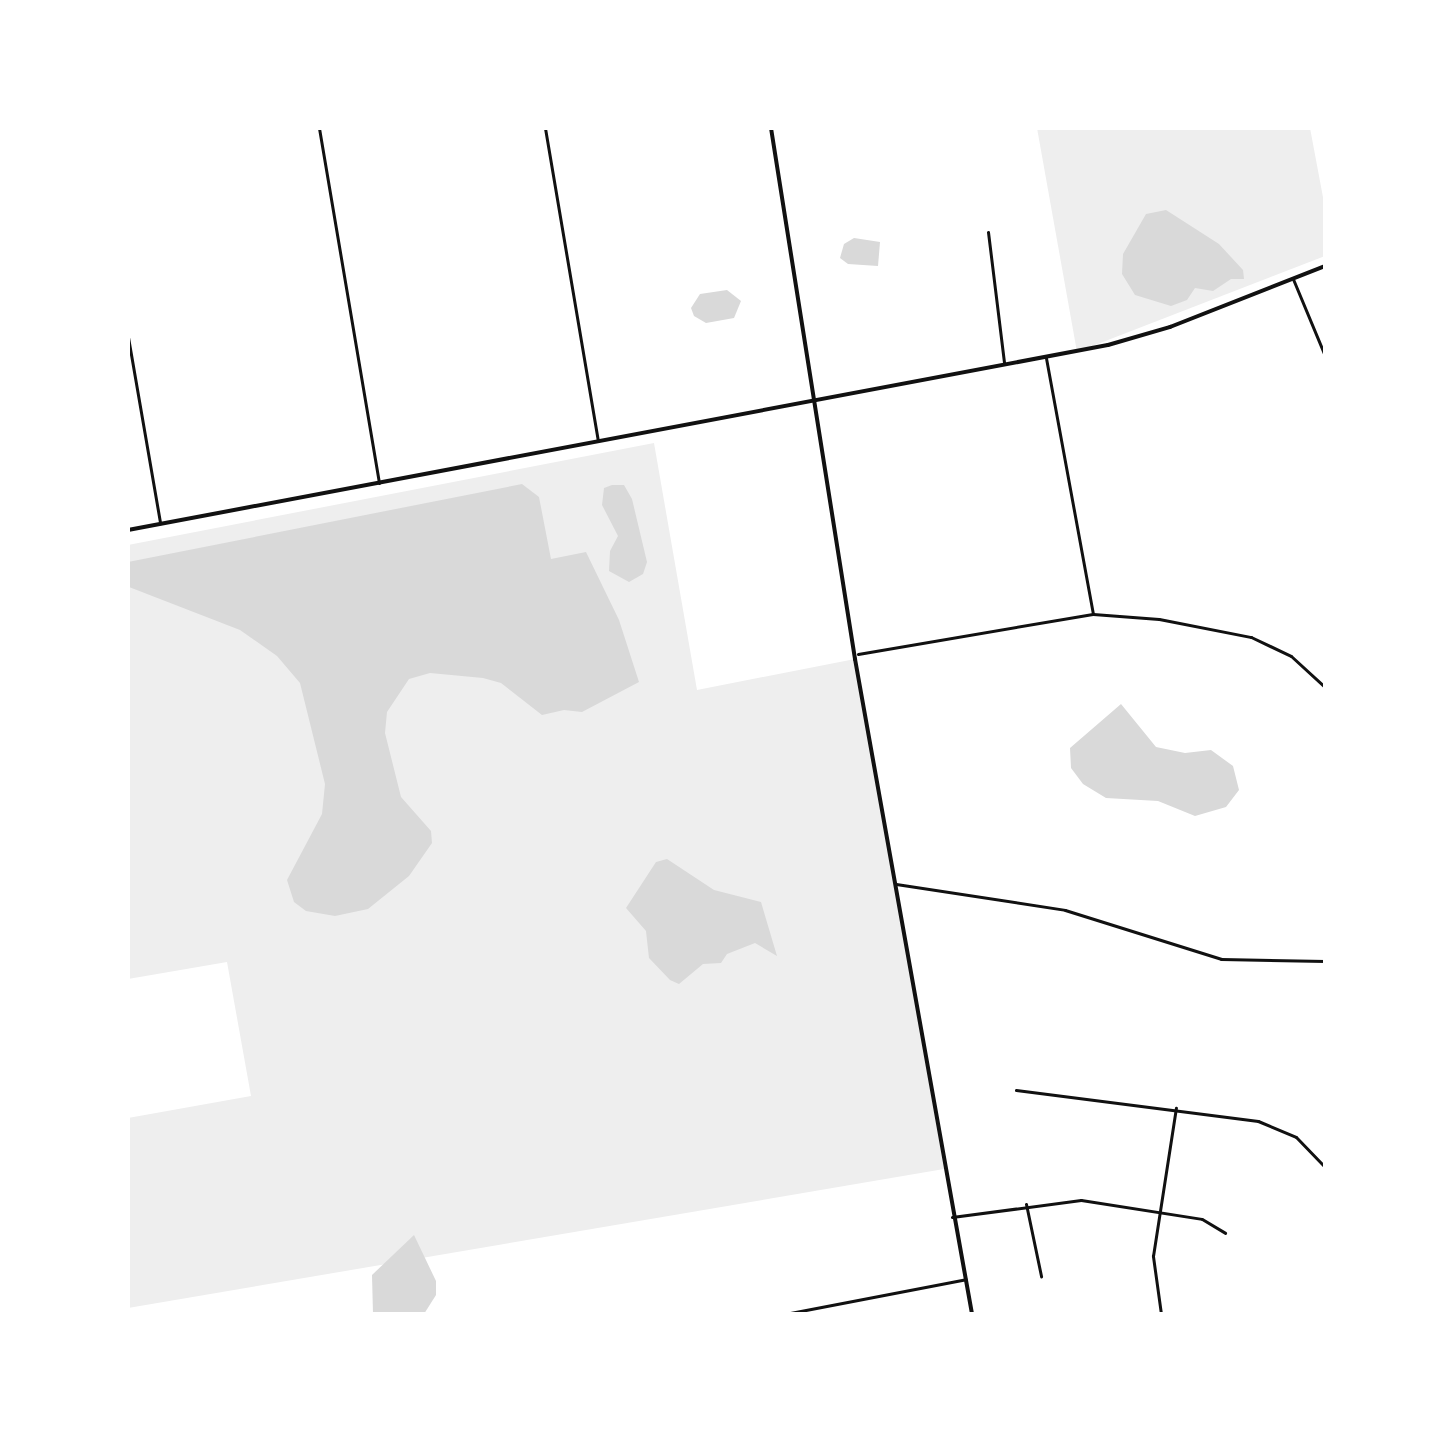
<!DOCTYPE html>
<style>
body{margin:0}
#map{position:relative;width:1453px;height:1442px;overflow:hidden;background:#fff;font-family:Montserrat,sans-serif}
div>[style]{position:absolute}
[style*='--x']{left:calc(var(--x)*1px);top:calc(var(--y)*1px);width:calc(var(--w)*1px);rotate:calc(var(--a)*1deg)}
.green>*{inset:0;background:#eee}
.water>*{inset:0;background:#d9d9d9}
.minor>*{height:3px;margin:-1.5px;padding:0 1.5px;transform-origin:1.5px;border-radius:1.5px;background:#111}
.tertiary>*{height:4px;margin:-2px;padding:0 2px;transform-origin:2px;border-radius:2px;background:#111}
.secondary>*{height:4px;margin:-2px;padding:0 2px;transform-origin:2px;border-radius:2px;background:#111}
span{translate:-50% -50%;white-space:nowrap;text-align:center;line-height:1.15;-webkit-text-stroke:6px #fff;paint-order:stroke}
.frame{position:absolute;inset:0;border:130px solid #fff;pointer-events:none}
</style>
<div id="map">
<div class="green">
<div style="clip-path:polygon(1037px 128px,1310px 128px,1325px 208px,1325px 256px,1077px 352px)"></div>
<div style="clip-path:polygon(654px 443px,697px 690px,855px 659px,944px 1169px,128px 1308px,128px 1118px,251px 1096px,227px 962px,128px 979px,128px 545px)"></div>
</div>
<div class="water">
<div style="clip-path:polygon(1166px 210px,1219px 244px,1243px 270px,1244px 279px,1231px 279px,1213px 291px,1195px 288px,1187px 300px,1171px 306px,1135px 295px,1122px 274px,1123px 254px,1146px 214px)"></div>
<div style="clip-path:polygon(854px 238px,880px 242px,878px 266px,848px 264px,840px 258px,844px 244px)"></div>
<div style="clip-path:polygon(727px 290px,741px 301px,734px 318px,706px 323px,694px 316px,691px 308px,700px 294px)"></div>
<div style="clip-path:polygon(522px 484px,539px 497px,551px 559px,586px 552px,619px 620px,639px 682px,582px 712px,564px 710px,542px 715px,501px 683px,483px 678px,430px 673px,409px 679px,387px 712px,385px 733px,401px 797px,431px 831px,432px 843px,409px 876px,368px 909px,335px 916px,306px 911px,294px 902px,287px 880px,322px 814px,325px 784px,300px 683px,277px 656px,240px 630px,129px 587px,128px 562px)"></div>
<div style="clip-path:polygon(612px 485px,624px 485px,632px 499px,647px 562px,643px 574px,629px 582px,609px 571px,610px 551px,618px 536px,602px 505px,604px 488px)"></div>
<div style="clip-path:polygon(1121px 704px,1156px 747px,1185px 753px,1211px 750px,1233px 766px,1239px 790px,1226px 807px,1195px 816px,1158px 801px,1106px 798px,1083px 784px,1071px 768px,1070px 748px)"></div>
<div style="clip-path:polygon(667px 859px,714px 890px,761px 902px,777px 956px,755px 943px,727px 954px,721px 963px,703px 964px,679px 984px,670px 980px,649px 958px,646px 931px,626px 908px,656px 862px)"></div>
<div style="clip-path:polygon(414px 1235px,436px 1281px,436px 1295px,424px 1314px,373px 1314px,372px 1275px)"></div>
</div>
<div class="minor">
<div style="--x:319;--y:128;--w:360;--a:80.4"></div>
<div style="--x:545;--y:128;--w:317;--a:80.4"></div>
<div style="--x:988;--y:232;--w:132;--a:83"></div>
<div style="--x:1293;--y:279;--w:83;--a:67.4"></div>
<div style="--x:128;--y:337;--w:189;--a:80.2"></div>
<div style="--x:1046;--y:358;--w:260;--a:79.6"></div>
<div style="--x:858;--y:654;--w:238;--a:-9.7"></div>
<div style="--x:1093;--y:614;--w:66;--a:4.3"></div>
<div style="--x:1159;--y:619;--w:94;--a:11.1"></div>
<div style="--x:1251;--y:637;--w:44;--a:25.4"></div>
<div style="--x:1291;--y:656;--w:46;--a:42.4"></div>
<div style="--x:896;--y:884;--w:171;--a:8.7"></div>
<div style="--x:1065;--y:910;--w:164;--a:17.4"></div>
<div style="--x:1221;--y:959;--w:104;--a:1.1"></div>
<div style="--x:1016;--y:1090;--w:244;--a:7.3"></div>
<div style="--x:1258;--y:1121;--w:41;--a:22.8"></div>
<div style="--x:1296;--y:1137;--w:42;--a:46"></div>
<div style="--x:1026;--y:1204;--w:74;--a:78.2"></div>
<div style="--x:952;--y:1217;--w:130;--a:-7.5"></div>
<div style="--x:1081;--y:1200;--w:122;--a:8.9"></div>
<div style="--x:1202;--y:1219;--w:27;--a:31"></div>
<div style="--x:785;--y:1314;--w:184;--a:-10.9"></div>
<div style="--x:1161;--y:1314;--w:59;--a:-97.9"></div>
<div style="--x:1153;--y:1256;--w:150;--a:-81.2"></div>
</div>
<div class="tertiary">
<div style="--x:771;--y:128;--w:538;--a:81.01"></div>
<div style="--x:855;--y:659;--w:665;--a:79.87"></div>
</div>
<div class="secondary">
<div style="--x:128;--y:530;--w:997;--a:-10.69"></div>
<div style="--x:1108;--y:345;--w:65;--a:-16.2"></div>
<div style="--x:1170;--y:327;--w:167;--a:-21.5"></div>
</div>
<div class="frame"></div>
</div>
